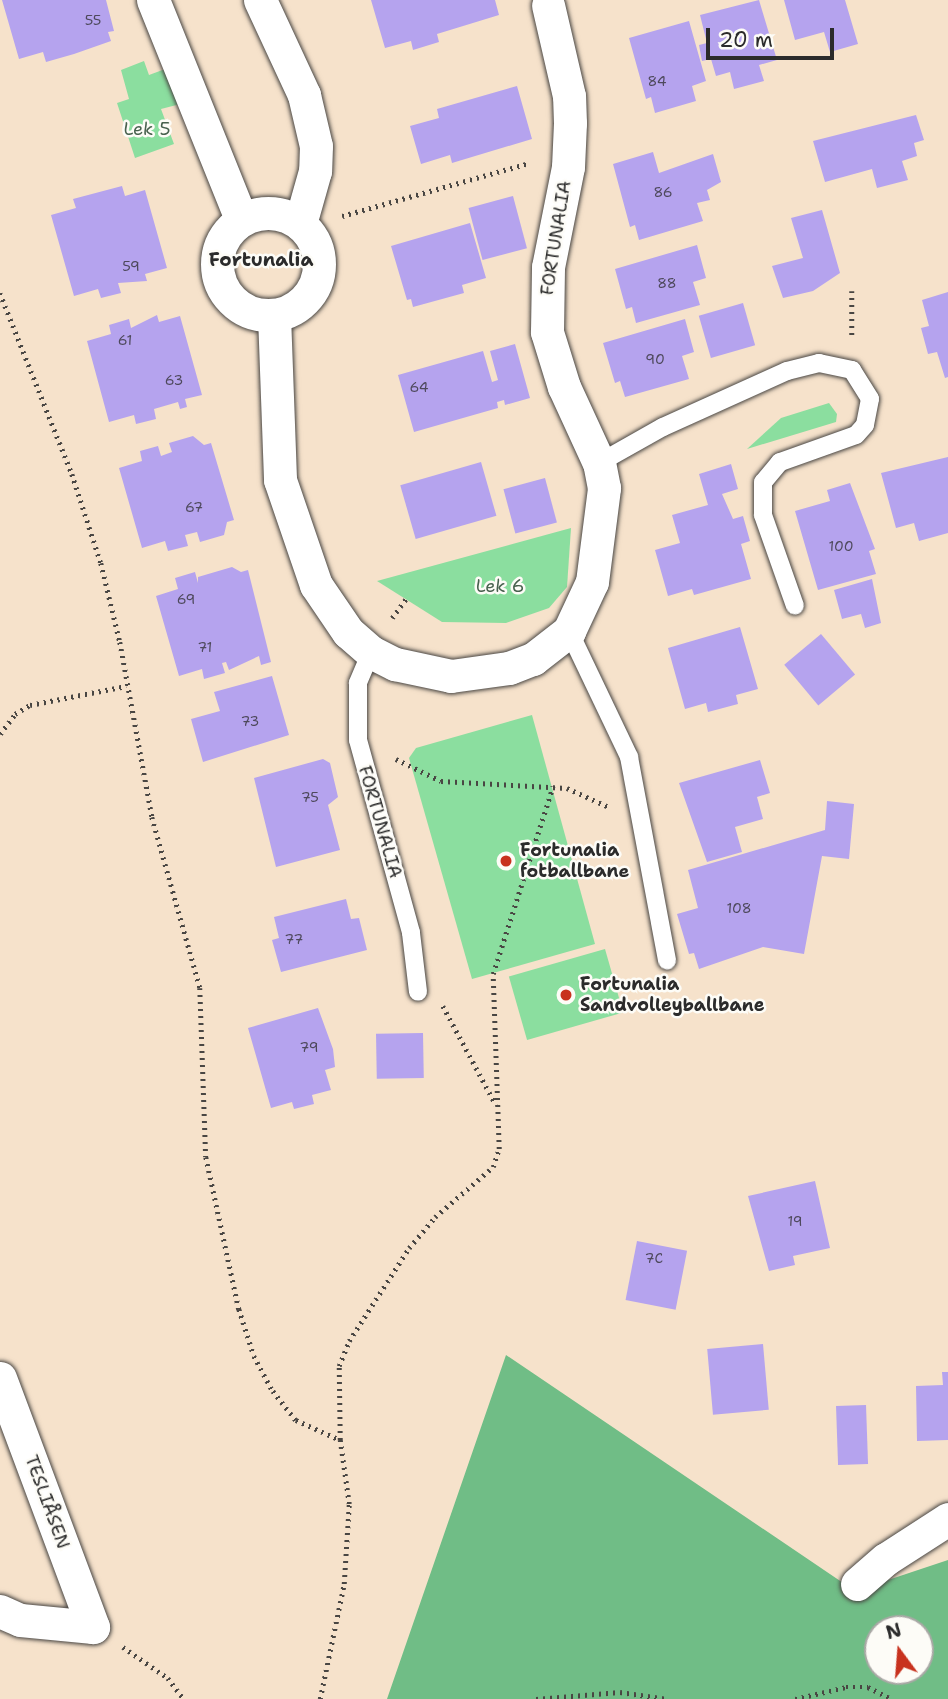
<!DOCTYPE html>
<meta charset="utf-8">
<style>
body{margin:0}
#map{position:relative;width:948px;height:1699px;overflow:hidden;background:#f6e2cb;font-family:"Shantell Sans",sans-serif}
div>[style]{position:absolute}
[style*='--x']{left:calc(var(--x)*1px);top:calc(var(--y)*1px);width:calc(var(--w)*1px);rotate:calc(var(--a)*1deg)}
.green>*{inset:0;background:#8bde9f;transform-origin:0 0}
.forest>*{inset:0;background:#70bd86}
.building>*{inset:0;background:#b5a3ee;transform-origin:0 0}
.path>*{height:4.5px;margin-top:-2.25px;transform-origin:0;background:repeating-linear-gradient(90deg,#494643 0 2px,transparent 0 7px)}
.roads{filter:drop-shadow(0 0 2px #494643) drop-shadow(0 0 2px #494643)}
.service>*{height:18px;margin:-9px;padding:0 9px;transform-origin:9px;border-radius:9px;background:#fff}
.minor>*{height:33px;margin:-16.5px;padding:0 16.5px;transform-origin:16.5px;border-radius:16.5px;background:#fff}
.minor>.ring{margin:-16.5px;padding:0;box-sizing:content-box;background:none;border:33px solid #fff;border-radius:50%}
.dots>*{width:19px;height:19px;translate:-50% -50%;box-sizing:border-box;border:4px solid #fdfcf7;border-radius:50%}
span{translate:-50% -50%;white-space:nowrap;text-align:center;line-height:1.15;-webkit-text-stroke:5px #fdfcf7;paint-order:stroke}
.number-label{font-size:14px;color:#4e495c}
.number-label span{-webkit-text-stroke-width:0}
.park-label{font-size:18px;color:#48614e}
.street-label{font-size:18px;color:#2b2b2b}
.poi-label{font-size:18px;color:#2b2b2b;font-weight:700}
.left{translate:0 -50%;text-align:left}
.neighbourhood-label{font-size:19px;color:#2b2b2b;font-weight:700}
.north{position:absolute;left:864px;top:1615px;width:70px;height:70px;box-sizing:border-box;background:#fdfcf7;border:2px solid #a9a8a5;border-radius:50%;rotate:344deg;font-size:19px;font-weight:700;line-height:28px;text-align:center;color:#2b2b2b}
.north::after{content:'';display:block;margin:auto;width:24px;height:32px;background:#c8321e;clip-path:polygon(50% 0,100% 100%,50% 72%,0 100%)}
.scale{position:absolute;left:706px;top:28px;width:128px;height:32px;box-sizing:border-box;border:4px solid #2b2b2b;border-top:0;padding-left:9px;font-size:21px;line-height:24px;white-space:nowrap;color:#2b2b2b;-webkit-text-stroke:5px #fdfcf7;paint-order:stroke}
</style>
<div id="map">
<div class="green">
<div style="clip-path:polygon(144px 61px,149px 75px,176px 65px,192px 101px,161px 109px,174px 144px,135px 158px,117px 103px,129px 99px,121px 70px)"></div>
<div style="clip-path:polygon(829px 403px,837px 414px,836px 422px,747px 449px,781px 418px)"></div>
<div style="clip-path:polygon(571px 528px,567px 587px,549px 608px,506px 623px,442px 622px,377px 581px)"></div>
<div style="clip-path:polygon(532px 715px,595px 944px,472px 979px,409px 758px,416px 748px)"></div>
<div style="left:605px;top:949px;width:66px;height:100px;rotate:74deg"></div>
</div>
<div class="forest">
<div style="clip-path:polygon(evenodd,506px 1355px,855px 1591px,948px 1560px,948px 1699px,387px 1699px,506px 1355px,878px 1629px,920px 1629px,920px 1671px,878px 1671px,878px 1629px)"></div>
</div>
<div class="building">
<div style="clip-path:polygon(2px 0,106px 0,114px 31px,108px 32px,111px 41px,74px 54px,46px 62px,43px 52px,19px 59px)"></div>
<div style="clip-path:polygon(371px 0,495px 0,499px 15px,437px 34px,439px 42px,413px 50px,411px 41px,385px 48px)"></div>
<div style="clip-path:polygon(759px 0,777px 60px,759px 65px,764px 81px,734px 89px,730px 72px,716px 76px,711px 59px,702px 61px,699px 45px,707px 43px,700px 15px)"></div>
<div style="clip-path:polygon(784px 0,845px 0,858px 44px,830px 52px,824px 32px,795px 40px)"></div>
<div style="clip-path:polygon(689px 21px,706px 81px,692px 86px,696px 101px,655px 113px,651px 97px,646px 99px,629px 38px)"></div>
<div style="clip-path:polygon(517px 86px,532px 139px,452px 163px,450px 155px,421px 164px,410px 126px,439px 118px,437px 109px)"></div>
<div style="clip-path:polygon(916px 115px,924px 140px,914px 143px,917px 156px,902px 161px,908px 180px,877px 188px,872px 169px,825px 182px,813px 141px)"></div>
<div style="clip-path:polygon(653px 152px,659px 173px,713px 154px,721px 182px,707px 190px,710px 200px,697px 203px,703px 221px,639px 240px,635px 225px,630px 227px,613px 164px)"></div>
<div style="clip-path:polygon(122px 186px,125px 196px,145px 190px,167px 268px,145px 274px,147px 281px,118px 283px,121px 293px,101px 298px,98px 289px,74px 296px,51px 215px,76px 208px,73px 199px)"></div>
<div style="left:513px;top:196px;width:54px;height:46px;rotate:75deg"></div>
<div style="clip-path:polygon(822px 210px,840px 273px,813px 291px,783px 298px,772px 266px,803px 258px,791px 218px)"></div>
<div style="clip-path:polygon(470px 223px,486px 278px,462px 285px,464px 293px,413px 307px,411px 299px,407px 300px,391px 246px)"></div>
<div style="clip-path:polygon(697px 245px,706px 278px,693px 282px,700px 305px,636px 323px,632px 307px,626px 309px,615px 269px)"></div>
<div style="clip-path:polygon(948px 292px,948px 377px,945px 378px,937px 352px,928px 354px,921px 328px,929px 326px,922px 300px)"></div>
<div style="left:743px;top:303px;width:44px;height:46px;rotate:74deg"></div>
<div style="clip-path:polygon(157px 315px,159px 322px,180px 316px,202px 395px,185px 399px,187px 407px,180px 409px,178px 402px,154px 409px,156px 419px,136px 424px,134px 415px,109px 422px,87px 341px,111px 334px,109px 325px,129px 319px,131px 328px)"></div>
<div style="clip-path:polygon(685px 319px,694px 352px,682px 356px,689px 379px,625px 397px,620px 381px,615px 383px,603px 343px)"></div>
<div style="clip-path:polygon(515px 344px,530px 398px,505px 405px,504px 400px,497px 402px,498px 408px,414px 432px,398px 375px,483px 351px,492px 382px,498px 380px,490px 351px)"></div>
<div style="clip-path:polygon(193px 436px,204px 445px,211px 443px,234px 520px,227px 522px,224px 535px,200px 542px,197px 532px,185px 535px,188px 546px,168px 551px,165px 541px,142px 548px,119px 468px,142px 461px,140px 451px,158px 446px,161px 456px,172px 452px,169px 443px)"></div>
<div style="clip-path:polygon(948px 457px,948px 533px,919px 541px,914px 523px,896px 528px,881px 473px)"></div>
<div style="left:481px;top:462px;width:56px;height:84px;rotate:74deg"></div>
<div style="clip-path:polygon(731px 464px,738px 489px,722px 494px,733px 519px,743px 516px,750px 541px,741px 544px,751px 579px,694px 595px,692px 589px,668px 596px,655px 550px,680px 543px,672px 515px,708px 505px,699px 474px)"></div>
<div style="left:545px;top:478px;width:46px;height:43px;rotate:75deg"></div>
<div style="clip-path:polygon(850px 483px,875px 549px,869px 551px,876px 574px,818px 590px,795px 511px,830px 501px,827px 490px)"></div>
<div style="clip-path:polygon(232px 567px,241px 572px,248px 570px,271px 662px,261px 665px,259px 656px,229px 670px,226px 662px,222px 663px,225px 673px,204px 679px,202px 669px,179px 676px,156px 596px,178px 589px,175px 578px,195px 572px,198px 583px,198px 577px)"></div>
<div style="clip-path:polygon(872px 579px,881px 623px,865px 628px,861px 614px,842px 619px,834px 590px)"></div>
<div style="clip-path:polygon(740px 627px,758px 689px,736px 695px,738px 704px,708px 712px,706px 703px,685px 709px,668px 648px)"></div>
<div style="left:821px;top:634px;width:53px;height:48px;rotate:50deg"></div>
<div style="clip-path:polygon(272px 676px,289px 735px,203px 762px,191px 719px,220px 711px,214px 692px)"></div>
<div style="clip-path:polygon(323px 759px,330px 763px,338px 797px,328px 805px,340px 850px,276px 867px,254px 778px)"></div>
<div style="clip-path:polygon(760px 760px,770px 793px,757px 797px,763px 819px,735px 827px,742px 852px,707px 862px,679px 783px)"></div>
<div style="clip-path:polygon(827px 801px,854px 804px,849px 859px,822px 856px,804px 954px,763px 947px,699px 969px,694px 953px,689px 954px,677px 914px,698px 908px,688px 870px,825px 830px)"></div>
<div style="clip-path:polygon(346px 899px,351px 919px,359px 918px,367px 950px,281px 972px,272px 940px,279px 938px,274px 917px)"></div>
<div style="clip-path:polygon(318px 1008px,333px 1049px,335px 1067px,325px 1070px,331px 1090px,312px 1095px,314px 1104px,294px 1109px,292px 1102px,271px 1108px,248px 1028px)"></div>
<div style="left:423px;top:1033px;width:45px;height:47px;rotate:89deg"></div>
<div style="clip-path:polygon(815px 1181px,830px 1248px,793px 1256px,795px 1265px,769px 1271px,748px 1196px)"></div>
<div style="left:637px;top:1241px;width:51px;height:60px;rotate:11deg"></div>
<div style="left:763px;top:1344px;width:66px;height:56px;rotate:85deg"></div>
<div style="clip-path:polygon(942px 1372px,948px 1372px,948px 1440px,917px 1441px,916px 1386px,943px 1385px)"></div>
<div style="left:866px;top:1405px;width:59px;height:30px;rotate:88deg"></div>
</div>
<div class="path">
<div style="--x:342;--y:216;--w:194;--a:-15.8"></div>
<div style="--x:852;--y:291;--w:48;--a:90"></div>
<div style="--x:0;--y:293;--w:195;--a:68.3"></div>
<div style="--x:72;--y:474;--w:94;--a:72"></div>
<div style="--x:101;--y:563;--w:81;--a:76.5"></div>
<div style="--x:120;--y:642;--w:178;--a:79.6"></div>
<div style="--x:152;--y:817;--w:178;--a:74.3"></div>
<div style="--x:200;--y:988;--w:169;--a:88"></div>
<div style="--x:206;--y:1157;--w:156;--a:77.8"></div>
<div style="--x:239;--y:1309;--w:49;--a:72.3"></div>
<div style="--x:254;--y:1356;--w:40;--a:62"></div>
<div style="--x:273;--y:1391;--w:37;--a:52"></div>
<div style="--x:296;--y:1420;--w:48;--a:24.4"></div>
<div style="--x:392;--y:618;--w:24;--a:-54"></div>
<div style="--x:0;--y:734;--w:25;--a:-53"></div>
<div style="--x:15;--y:714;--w:17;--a:-31"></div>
<div style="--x:30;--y:705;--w:98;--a:-11.2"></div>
<div style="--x:396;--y:759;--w:50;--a:26.1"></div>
<div style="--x:441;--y:781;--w:126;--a:3.2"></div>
<div style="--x:567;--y:788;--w:46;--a:24.3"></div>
<div style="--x:443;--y:1006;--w:112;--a:61.8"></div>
<div style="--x:123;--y:1647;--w:55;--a:34.6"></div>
<div style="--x:168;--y:1678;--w:26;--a:53"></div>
<div style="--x:320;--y:1699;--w:117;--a:-78.2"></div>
<div style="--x:344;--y:1584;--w:80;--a:-86.4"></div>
<div style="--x:349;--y:1504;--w:65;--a:-98"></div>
<div style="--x:340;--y:1440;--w:74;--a:-90.8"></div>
<div style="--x:339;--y:1366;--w:27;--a:-68"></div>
<div style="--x:349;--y:1341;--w:111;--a:-57.2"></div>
<div style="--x:409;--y:1248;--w:40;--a:-50"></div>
<div style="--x:435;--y:1217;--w:77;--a:-40.8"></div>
<div style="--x:493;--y:1167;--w:19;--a:-72"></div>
<div style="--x:499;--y:1149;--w:175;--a:-92"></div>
<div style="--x:493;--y:974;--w:197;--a:-72.3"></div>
<div style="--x:536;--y:1699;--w:84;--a:-4.8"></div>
<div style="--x:620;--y:1692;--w:48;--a:8.5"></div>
<div style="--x:795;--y:1699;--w:52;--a:-13.2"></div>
<div style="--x:846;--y:1687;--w:22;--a:0"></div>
<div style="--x:868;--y:1687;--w:27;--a:27"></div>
</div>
<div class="roads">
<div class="service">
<div style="--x:599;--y:463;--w:73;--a:-29.4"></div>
<div style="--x:663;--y:427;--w:136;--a:-24.3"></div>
<div style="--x:787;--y:371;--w:33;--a:-14"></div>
<div style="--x:819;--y:363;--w:34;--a:12"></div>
<div style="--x:852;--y:370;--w:34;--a:58"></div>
<div style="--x:870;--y:399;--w:26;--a:101"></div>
<div style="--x:865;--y:425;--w:13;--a:132"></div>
<div style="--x:856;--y:435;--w:81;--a:160.4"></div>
<div style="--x:780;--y:462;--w:26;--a:130"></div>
<div style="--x:763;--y:482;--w:33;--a:90"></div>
<div style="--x:763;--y:515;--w:96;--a:70.6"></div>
<div style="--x:569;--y:631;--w:140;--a:64.5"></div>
<div style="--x:629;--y:757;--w:207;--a:79.4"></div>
<div style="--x:371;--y:652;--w:34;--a:113"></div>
<div style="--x:358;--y:683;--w:57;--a:90"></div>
<div style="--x:358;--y:740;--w:200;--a:74.6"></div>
<div style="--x:411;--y:933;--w:59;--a:83.2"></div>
</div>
<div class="minor">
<div style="--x:153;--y:0;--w:236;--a:68.1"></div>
<div style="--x:260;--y:0;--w:105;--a:65.1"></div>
<div style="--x:304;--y:95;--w:52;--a:76.8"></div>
<div style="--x:316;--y:146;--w:25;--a:92"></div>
<div style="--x:315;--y:171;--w:55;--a:105.8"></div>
<div class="ring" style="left:217px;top:213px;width:69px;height:69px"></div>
<div style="--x:274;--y:315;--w:165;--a:87.9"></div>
<div style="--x:280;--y:480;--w:111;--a:71.1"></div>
<div style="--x:316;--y:585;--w:57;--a:55.8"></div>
<div style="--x:348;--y:632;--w:30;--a:41"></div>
<div style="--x:371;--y:652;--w:27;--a:27"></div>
<div style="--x:395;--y:664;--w:57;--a:12.1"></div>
<div style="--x:451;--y:676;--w:59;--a:-7.9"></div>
<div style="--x:509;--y:668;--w:26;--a:-21"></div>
<div style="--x:533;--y:659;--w:46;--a:-37.9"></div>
<div style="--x:569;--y:631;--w:54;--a:-64.9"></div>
<div style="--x:592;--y:582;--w:95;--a:-82.7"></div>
<div style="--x:604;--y:488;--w:25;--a:-101"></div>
<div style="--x:599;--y:463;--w:84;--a:-114.7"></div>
<div style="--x:564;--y:387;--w:58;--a:-107.2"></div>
<div style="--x:547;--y:332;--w:65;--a:-89.1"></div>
<div style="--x:548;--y:267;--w:102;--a:-78.7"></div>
<div style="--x:568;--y:167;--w:44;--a:-87.4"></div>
<div style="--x:570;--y:123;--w:27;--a:-92"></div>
<div style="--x:569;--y:96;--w:93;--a:-103"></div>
<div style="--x:0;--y:1378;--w:266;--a:69.5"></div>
<div style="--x:93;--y:1627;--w:73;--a:-174.5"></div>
<div style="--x:20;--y:1620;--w:22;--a:-156"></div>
<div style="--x:857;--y:1584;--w:38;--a:-41"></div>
<div style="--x:886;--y:1559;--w:74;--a:-32.8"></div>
</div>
</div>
<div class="dots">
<div style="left:506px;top:861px;background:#c8321e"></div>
<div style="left:566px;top:995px;background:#c8321e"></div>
</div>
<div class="number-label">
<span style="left:93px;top:20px">55</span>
<span style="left:657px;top:81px">84</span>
<span style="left:663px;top:192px">86</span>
<span style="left:131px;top:266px">59</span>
<span style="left:667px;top:283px">88</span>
<span style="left:125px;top:340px">61</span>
<span style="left:655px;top:359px">90</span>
<span style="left:174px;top:380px">63</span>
<span style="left:419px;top:387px">64</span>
<span style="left:194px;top:507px">67</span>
<span style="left:841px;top:546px">100</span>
<span style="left:186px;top:599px">69</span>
<span style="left:205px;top:647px">71</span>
<span style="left:250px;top:721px">73</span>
<span style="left:310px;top:797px">75</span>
<span style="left:739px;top:908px">108</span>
<span style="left:294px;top:939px">77</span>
<span style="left:309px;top:1047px">79</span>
<span style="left:795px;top:1221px">19</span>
<span style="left:654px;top:1258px">7C</span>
</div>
<div class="park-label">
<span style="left:147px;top:129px">Lek 5</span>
<span style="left:500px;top:586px">Lek 6</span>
</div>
<div class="street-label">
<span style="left:556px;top:238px;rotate:-81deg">FORTUNALIA</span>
<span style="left:380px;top:822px;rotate:74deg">FORTUNALIA</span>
<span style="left:47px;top:1502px;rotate:70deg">TESLIÅSEN</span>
</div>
<div class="poi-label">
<span class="left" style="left:520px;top:861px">Fortunalia<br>fotballbane</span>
<span class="left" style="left:580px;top:995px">Fortunalia<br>Sandvolleyballbane</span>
</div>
<div class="neighbourhood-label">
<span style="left:261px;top:260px">Fortunalia</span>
</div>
<div class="north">N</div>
<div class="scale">20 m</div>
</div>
